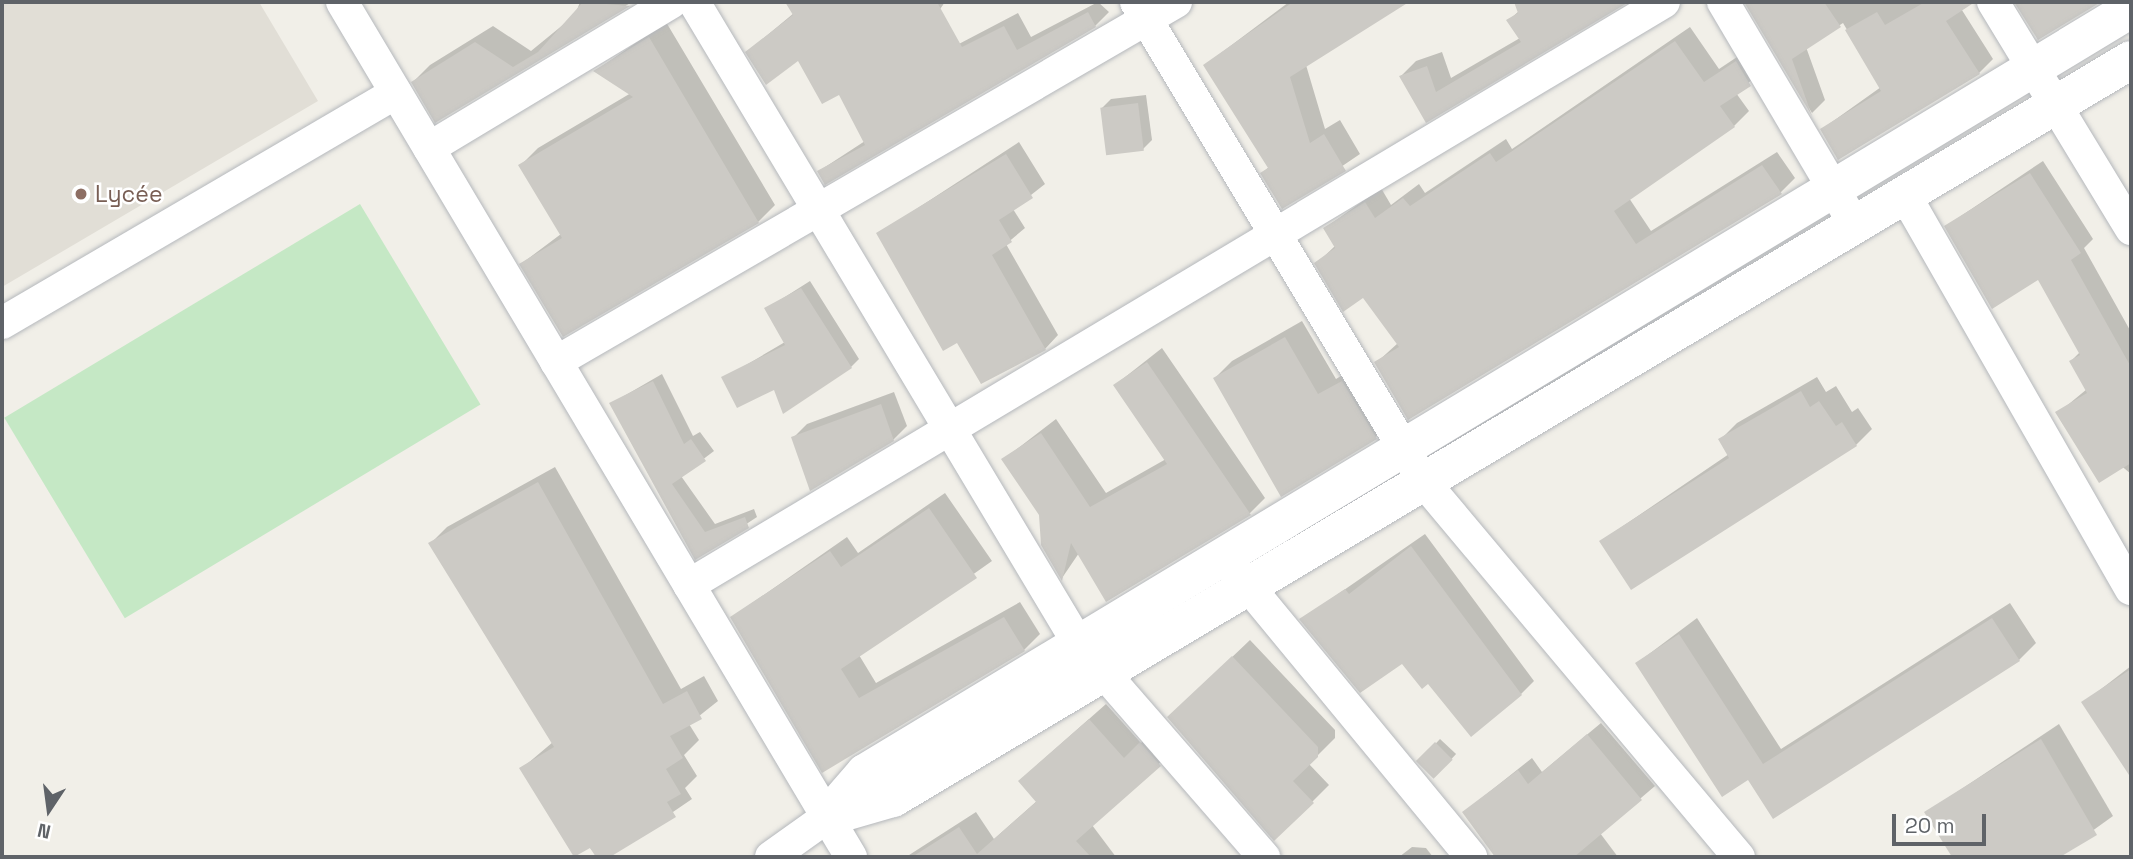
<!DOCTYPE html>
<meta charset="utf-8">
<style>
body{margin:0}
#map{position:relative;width:2133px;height:859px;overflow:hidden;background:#f1efe8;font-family:"Space Grotesk",sans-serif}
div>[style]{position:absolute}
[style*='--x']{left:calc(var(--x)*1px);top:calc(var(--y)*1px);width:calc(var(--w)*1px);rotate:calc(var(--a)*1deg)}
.education>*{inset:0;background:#e1ded6}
.green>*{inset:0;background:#c5e8c5;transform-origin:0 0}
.shadow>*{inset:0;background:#0003;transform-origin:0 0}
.building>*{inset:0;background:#cccac5;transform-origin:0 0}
.roads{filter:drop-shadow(0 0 2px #b5b8bc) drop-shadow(0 0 2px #b5b8bc)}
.street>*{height:32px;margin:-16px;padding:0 16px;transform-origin:16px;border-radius:16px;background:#fff}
.secondary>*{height:38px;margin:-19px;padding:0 19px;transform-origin:19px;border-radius:19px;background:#fff}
.dots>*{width:19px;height:19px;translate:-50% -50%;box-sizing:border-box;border:4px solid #fff;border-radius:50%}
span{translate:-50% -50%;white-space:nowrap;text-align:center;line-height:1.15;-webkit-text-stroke:5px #fff;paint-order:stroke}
.education-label{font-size:23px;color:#785e54}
.left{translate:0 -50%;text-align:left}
.frame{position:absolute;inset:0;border:4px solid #5f6368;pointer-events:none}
.north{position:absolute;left:14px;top:775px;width:70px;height:70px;-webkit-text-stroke:5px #fff;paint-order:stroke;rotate:193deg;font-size:19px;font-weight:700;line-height:28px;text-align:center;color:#5f6368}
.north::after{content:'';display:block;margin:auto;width:24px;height:32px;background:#5f6368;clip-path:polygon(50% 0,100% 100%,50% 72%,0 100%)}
.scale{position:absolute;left:1892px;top:814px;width:94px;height:32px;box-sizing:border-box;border:4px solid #5f6368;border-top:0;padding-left:9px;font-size:21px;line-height:24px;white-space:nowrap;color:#5f6368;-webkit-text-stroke:5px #fff;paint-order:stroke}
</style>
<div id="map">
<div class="education">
<div style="clip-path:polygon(2px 2px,259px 2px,318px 101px,2px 287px)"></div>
</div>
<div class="green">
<div style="left:360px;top:204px;width:234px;height:415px;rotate:59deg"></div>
</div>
<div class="shadow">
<div style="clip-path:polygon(580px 2px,632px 2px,436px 120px,413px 82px,430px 65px,493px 26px,531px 51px,575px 15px)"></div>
<div style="clip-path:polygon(792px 2px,945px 2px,892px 79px,1018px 13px,1031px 37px,1098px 2px,1109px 12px,1095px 26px,819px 171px,865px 141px,839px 93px,799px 58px,747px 52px,794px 13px)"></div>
<div style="clip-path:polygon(1289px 2px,1406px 2px,1306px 65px,1325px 129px,1340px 120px,1360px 154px,1282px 207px,1262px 173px,1269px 167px,1205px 65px)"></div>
<div style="clip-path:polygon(1515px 2px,1625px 2px,1426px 121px,1401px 76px,1416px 61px,1442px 52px,1451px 78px,1520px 38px,1508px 21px,1519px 11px)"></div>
<div style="clip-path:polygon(1746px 2px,1965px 2px,1960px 7px,1993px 59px,1979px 73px,1822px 129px,1881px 87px,1843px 23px,1806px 47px,1825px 100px,1812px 113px)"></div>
<div style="clip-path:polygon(666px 22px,775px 205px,758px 222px,521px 264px,561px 234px,521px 165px,538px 148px,631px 93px,595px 71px)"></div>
<div style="clip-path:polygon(1690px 27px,1719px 69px,1752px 47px,1765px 69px,1736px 93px,1749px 111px,1734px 126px,1629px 198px,1651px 231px,1777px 152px,1795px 178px,1780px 193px,1376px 363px,1398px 343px,1363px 295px,1316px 264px,1335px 246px,1325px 228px,1381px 188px,1391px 205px,1419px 184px,1425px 193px,1506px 139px,1512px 149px)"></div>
<div style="clip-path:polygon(1146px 95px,1152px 140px,1143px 149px,1102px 108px,1111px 99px)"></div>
<div style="clip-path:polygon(1019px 142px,1045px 184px,1013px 209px,1025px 228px,1006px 244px,1058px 335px,1045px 349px,958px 341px,878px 234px)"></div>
<div style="clip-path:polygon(2043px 161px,2093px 239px,2084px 248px,2131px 332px,2131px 474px,2058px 413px,2087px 389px,2071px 361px,2080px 352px,2038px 278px,1946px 226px)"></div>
<div style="clip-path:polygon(810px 281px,859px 359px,851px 367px,775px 387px,724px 378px,785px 342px,766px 309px)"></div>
<div style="clip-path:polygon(1302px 321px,1336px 379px,1359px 365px,1392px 420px,1376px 437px,1215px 378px,1232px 361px)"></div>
<div style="clip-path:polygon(1162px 348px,1265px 498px,1250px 513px,1079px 553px,1062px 578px,1040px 515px,1004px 459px,1056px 419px,1106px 493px,1166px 459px,1115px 385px)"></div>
<div style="clip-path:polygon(662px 374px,693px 436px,700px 432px,714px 451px,681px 476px,715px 524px,754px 509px,757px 517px,696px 557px,612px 403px)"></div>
<div style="clip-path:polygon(1817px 377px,1826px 392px,1836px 386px,1852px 412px,1858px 408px,1872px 429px,1856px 445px,1601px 541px,1729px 454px,1721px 439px,1737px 423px)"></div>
<div style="clip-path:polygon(894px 392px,907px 426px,893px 440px,793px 438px,807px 424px)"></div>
<div style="clip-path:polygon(555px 467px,681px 689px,704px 676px,718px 701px,689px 724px,699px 740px,684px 755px,697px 776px,685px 788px,692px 799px,607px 857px,598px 857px,521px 769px,553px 742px,431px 543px,447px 527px)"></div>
<div style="clip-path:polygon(945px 493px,992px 561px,859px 655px,876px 683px,1020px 602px,1040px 634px,1024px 650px,823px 771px,732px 617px,847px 537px,858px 553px)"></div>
<div style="clip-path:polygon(1425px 534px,1534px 681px,1521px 694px,1429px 681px,1402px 662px,1302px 619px)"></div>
<div style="clip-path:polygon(2010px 603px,2036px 643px,2019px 660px,1748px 778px,1637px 663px,1697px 618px,1781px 749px)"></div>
<div style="clip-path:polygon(1250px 640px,1335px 730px,1335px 738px,1309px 764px,1329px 785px,1312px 802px,1186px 701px)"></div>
<div style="clip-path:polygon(2131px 666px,2131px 756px,2122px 762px,2083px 703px)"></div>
<div style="clip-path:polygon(1106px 704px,1141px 743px,1151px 734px,1166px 757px,1092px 825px,1116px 857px,906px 857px,976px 812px,994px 839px,1038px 800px,1037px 765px)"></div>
<div style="clip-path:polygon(1601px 723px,1655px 786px,1600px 833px,1618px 857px,1497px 857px,1464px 812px,1532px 758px,1542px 772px)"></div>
<div style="clip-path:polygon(2059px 724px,2113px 816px,2056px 857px,1954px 857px,1927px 812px)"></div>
<div style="left:1440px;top:739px;width:22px;height:31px;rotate:43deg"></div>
<div style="clip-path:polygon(1412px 847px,1426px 848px,1433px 857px,1399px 857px)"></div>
</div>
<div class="building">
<div style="clip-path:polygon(583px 2px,630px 6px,435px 123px,411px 82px,475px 42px,513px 67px,538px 52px)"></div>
<div style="clip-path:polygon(785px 2px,937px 2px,962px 47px,1004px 26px,1017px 50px,1088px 12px,1096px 27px,825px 185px,817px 171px,865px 145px,839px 95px,822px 104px,798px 61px,766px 85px,745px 52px,793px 15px)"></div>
<div style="clip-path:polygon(1293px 2px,1409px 2px,1290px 77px,1310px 143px,1324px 134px,1346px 171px,1282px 209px,1260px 173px,1268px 168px,1203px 65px)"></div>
<div style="clip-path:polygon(1514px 2px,1629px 2px,1426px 123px,1399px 76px,1427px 66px,1436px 92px,1521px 42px,1506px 20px,1518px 13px)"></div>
<div style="clip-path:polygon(1744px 2px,1824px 2px,1841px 27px,1792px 59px,1812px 116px)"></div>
<div style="clip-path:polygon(1925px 2px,1975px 2px,1946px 21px,1980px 74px,1838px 160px,1820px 129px,1881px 91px,1845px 30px,1877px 12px,1885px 25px)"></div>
<div style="clip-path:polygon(2014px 2px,2101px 2px,2038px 40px)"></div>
<div style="clip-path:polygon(649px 37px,759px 223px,563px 337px,519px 264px,562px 238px,518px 165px,633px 97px,593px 71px)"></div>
<div style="clip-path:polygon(1675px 41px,1704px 82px,1736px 61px,1751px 86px,1720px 106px,1735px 127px,1614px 211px,1636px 244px,1762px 165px,1782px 194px,1408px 420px,1374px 362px,1399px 347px,1363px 298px,1343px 312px,1314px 263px,1335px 248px,1323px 228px,1365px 202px,1375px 218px,1403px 198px,1410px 206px,1490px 153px,1496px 162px)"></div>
<div style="left:1138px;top:103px;width:48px;height:38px;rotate:83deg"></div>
<div style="clip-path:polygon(1006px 154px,1033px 198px,999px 220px,1012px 242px,992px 255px,1046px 350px,981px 384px,957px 343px,943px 351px,876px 233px)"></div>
<div style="clip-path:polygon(2030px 173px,2081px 253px,2071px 260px,2131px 367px,2131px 463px,2099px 483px,2055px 412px,2087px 393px,2069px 361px,2080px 355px,2038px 280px,1992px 309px,1944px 226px)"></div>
<div style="clip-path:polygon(801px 288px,852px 368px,783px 414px,774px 390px,737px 408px,721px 377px,785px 345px,764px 308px)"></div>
<div style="clip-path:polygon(1285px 337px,1318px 394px,1342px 381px,1377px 439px,1281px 497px,1213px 378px)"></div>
<div style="clip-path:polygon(1147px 362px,1251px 515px,1106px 602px,1071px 543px,1062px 581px,1041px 545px,1039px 515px,1001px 459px,1041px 433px,1090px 507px,1167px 464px,1113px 385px)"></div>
<div style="clip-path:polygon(653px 381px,684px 444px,691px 439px,706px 461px,672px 484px,705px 532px,745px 517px,749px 528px,695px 560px,609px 403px)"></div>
<div style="clip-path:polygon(1801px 391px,1810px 407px,1819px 401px,1836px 426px,1842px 422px,1857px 446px,1631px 590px,1599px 541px,1729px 458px,1718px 439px)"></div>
<div style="clip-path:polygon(881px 404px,894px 441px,810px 491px,791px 437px)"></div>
<div style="clip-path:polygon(538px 482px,663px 704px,687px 691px,702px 719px,670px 736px,683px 758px,666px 769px,681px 794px,667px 802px,676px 817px,610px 857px,596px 857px,590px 848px,574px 857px,519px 768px,554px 747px,428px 543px)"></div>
<div style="clip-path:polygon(929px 508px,977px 578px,841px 669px,859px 698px,1004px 617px,1025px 651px,822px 773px,730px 617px,830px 551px,841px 567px)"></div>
<div style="clip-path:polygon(1411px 546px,1522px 695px,1471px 737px,1428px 684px,1422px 689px,1402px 664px,1360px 693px,1299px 619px,1345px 589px,1349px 594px)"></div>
<div style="clip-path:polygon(1992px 618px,2020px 661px,1773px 819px,1748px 780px,1722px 797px,1635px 663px,1679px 634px,1763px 764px)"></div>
<div style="clip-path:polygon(1232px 656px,1318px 747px,1318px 757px,1293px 781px,1314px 803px,1274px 841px,1167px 717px)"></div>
<div style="clip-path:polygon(2131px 669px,2131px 778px,2081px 702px)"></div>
<div style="clip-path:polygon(1089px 719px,1124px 758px,1140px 742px,1161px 766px,1076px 841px,1091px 857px,912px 857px,959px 827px,977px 854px,1036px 802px,1018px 781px)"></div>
<div style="clip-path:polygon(1587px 734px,1642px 800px,1574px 857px,1495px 857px,1462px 812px,1518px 770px,1528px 784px)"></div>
<div style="clip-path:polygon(2041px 739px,2097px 835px,2060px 857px,1952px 857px,1924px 812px)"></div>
<div style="left:1435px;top:742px;width:25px;height:27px;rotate:45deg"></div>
</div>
<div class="roads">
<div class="street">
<div style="--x:342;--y:2;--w:995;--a:59.23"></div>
<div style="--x:694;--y:2;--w:747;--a:59.08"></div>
<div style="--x:1078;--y:643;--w:284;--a:49"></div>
<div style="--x:1136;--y:2;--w:560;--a:59.04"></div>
<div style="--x:1424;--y:482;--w:490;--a:50"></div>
<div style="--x:1723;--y:2;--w:259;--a:59.4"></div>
<div style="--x:1993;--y:2;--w:266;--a:58.7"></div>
<div style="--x:429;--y:148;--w:283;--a:-31"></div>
<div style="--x:1905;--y:195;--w:454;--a:60.2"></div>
<div style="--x:2;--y:323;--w:456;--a:-30.3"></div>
<div style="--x:556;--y:362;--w:717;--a:-30.14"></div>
<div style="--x:1234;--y:569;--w:373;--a:50.5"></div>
<div style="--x:689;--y:585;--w:1136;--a:-30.88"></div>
<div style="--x:771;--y:857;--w:69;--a:-35.5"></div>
</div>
<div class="secondary">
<div style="--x:827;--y:817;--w:58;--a:-49.2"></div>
<div style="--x:865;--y:773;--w:1479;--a:-31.11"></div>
<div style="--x:827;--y:817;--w:69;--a:-16.1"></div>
<div style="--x:893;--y:798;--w:1441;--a:-30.8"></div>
</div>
</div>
<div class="dots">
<div style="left:81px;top:194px;background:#8d6e63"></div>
</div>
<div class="education-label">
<span class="left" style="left:95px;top:194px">Lycée</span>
</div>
<div class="frame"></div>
<div class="north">N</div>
<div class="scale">20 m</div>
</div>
